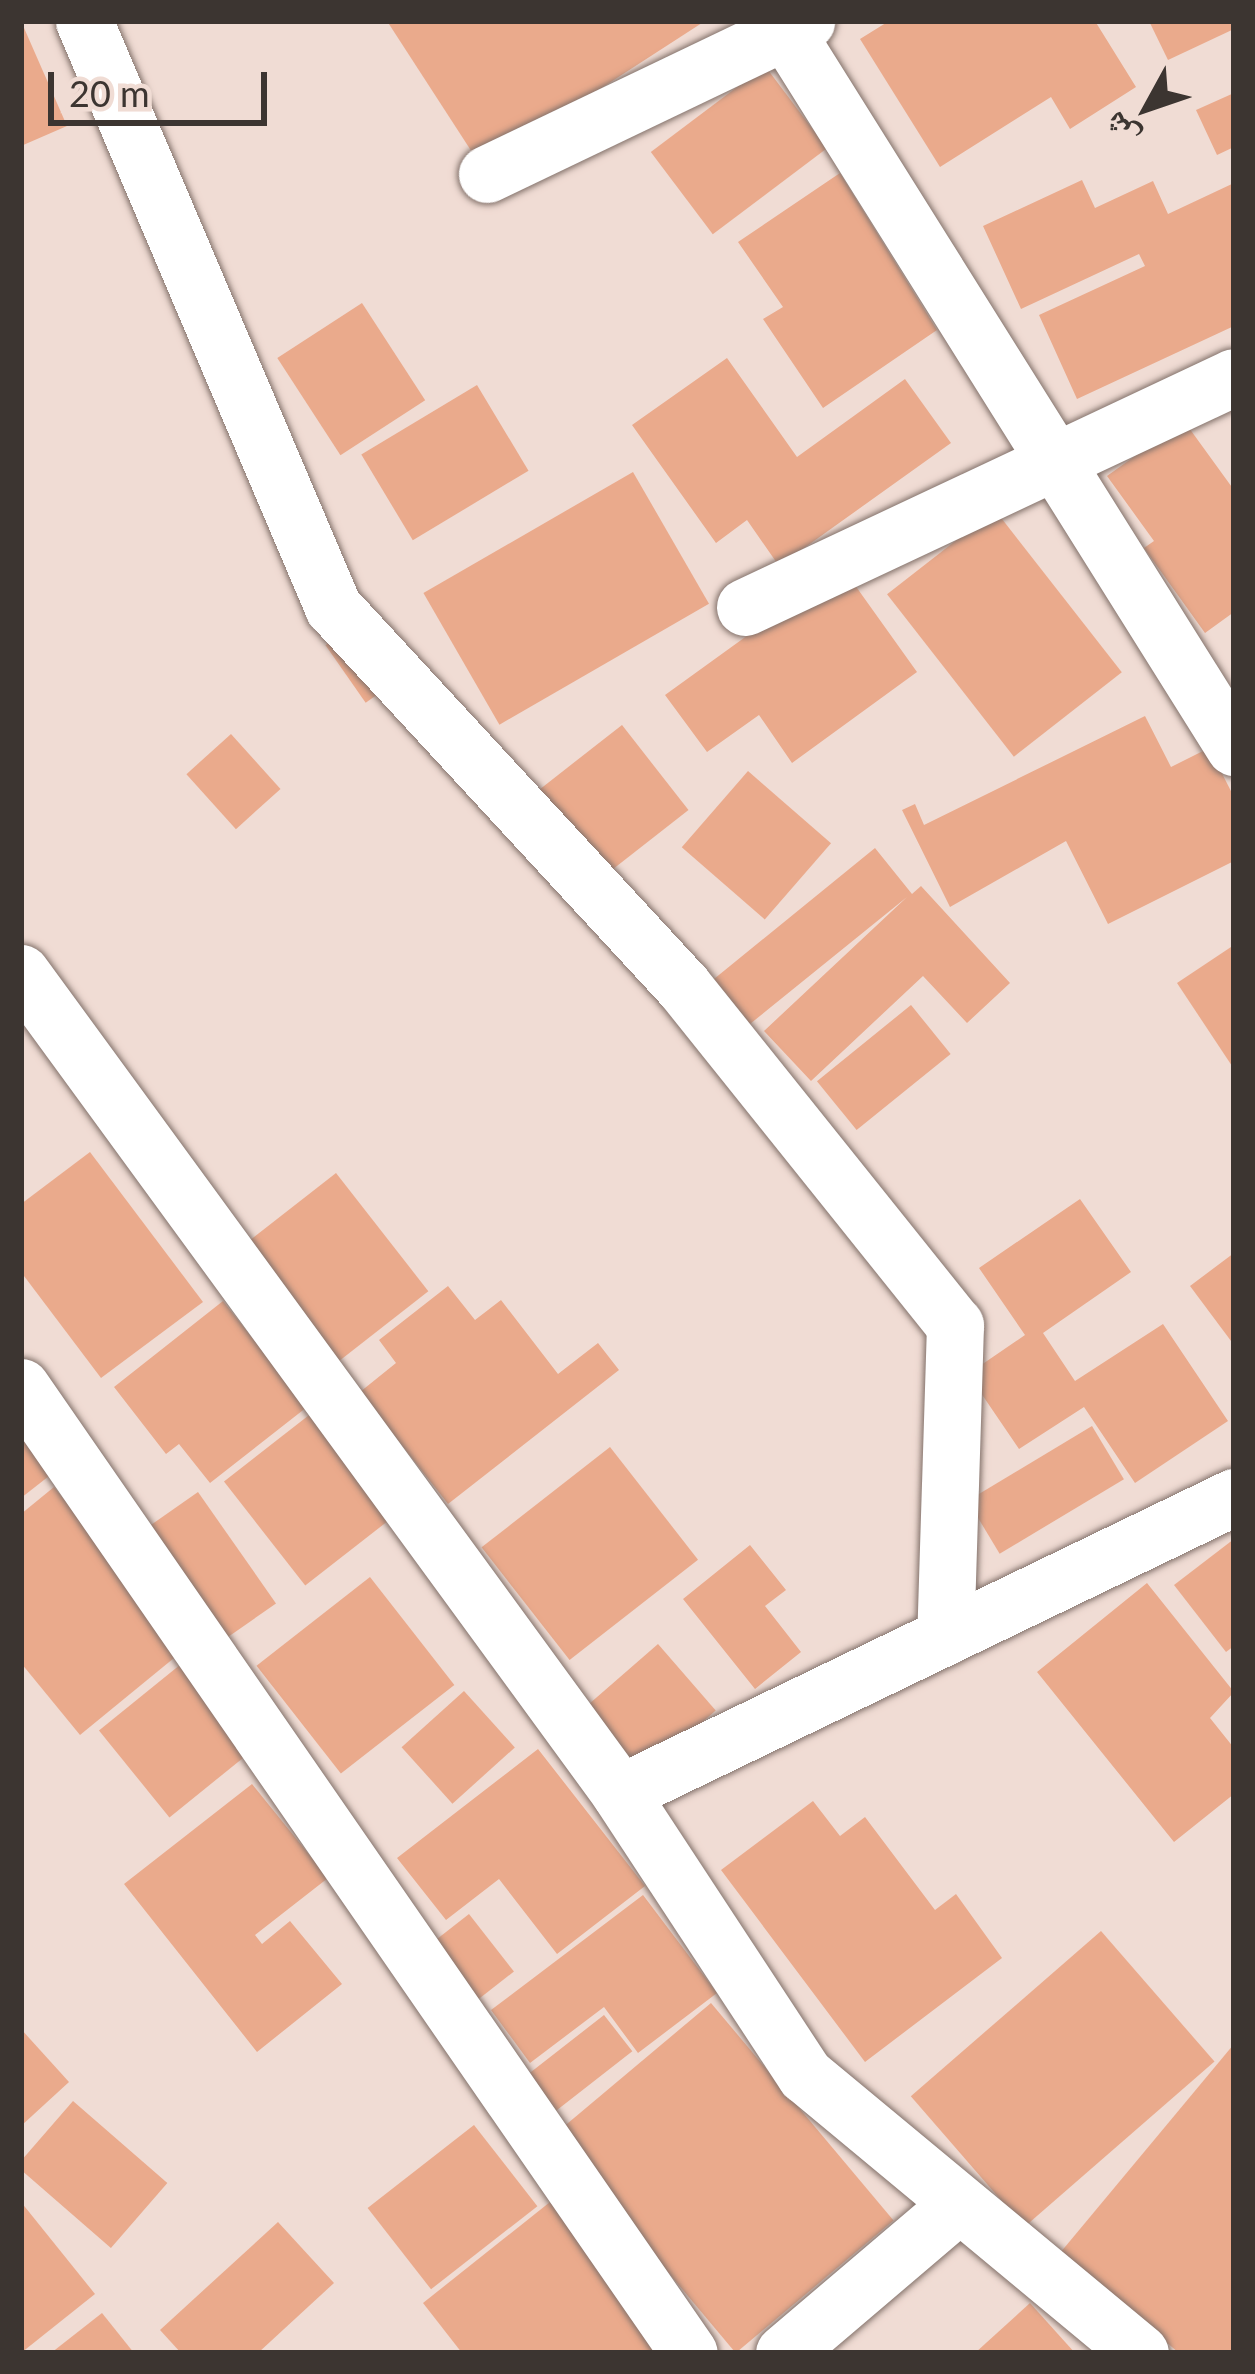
<!DOCTYPE html>
<meta charset="utf-8">
<style>
body{margin:0}
#map{position:relative;width:1255px;height:2374px;overflow:hidden;background:#f0dcd4;font-family:Lato,"Noto Naskh Arabic",sans-serif}
div>[style]{position:absolute}
[style*='--x']{left:calc(var(--x)*1px);top:calc(var(--y)*1px);width:calc(var(--w)*1px);rotate:calc(var(--a)*1deg)}
.building>*{inset:0;background:#eaaa8c;transform-origin:0 0}
.roads{filter:drop-shadow(0 0 3px #83726b) drop-shadow(0 0 3px #83726b)}
.minor>*{height:57px;margin:-28.5px;padding:0 28.5px;transform-origin:28.5px;border-radius:28.5px;background:#fff}
span{translate:-50% -50%;white-space:nowrap;text-align:center;line-height:1.15;-webkit-text-stroke:9px #f0dcd4;paint-order:stroke}
.frame{position:absolute;inset:0;border:24px solid #3c3531;pointer-events:none}
.north{position:absolute;left:1087px;top:48px;width:120px;height:120px;-webkit-text-stroke:9px #f0dcd4;paint-order:stroke;rotate:230deg;font-size:33px;font-weight:700;line-height:48px;text-align:center;color:#3c3531}
.north::after{content:'';display:block;margin:auto;width:42px;height:54px;background:#3c3531;clip-path:polygon(50% 0,100% 100%,50% 72%,0 100%)}
.scale{position:absolute;left:48px;top:72px;width:219px;height:54px;box-sizing:border-box;border:6px solid #3c3531;border-top:0;padding-left:15px;font-size:36px;line-height:42px;white-space:nowrap;color:#3c3531;-webkit-text-stroke:9px #f0dcd4;paint-order:stroke}
</style>
<div id="map">
<div class="building">
<div style="clip-path:polygon(21px 21px,67px 126px,21px 146px)"></div>
<div style="clip-path:polygon(387px 21px,705px 21px,481px 166px)"></div>
<div style="clip-path:polygon(889px 21px,1095px 21px,1136px 87px,1070px 129px,1051px 97px,940px 167px,860px 39px)"></div>
<div style="clip-path:polygon(1149px 21px,1234px 21px,1234px 29px,1168px 60px)"></div>
<div style="left:765px;top:66px;width:103px;height:143px;rotate:53deg"></div>
<div style="clip-path:polygon(1234px 93px,1234px 147px,1217px 155px,1196px 110px)"></div>
<div style="clip-path:polygon(840px 173px,937px 330px,823px 408px,763px 319px,783px 307px,738px 242px)"></div>
<div style="clip-path:polygon(1082px 180px,1095px 208px,1153px 181px,1168px 214px,1234px 183px,1234px 326px,1077px 399px,1039px 315px,1145px 266px,1139px 254px,1021px 309px,983px 226px)"></div>
<div style="left:362px;top:303px;width:116px;height:101px;rotate:57deg"></div>
<div style="clip-path:polygon(727px 358px,797px 457px,905px 379px,951px 443px,779px 566px,747px 520px,716px 543px,632px 425px)"></div>
<div style="left:477px;top:385px;width:100px;height:135px;rotate:59deg"></div>
<div style="clip-path:polygon(1184px 421px,1234px 490px,1234px 612px,1205px 633px,1144px 548px,1154px 541px,1107px 476px)"></div>
<div style="left:633px;top:472px;width:152px;height:242px;rotate:60deg"></div>
<div style="left:995px;top:510px;width:206px;height:137px;rotate:52deg"></div>
<div style="clip-path:polygon(842px 567px,917px 672px,792px 763px,759px 715px,707px 752px,665px 695px)"></div>
<div style="left:346px;top:631px;width:70px;height:25px;rotate:55deg"></div>
<div style="clip-path:polygon(1145px 716px,1171px 767px,1209px 748px,1234px 797px,1234px 861px,1108px 924px,1066px 841px,950px 907px,902px 810px,915px 804px,924px 825px)"></div>
<div style="left:622px;top:725px;width:108px;height:105px;rotate:52deg"></div>
<div style="left:231px;top:734px;width:74px;height:60px;rotate:48deg"></div>
<div style="left:748px;top:771px;width:110px;height:101px;rotate:41deg"></div>
<div style="clip-path:polygon(875px 848px,912px 894px,921px 886px,1010px 983px,967px 1023px,923px 976px,811px 1081px,764px 1031px,907px 897px,750px 1024px,714px 979px)"></div>
<div style="clip-path:polygon(1234px 945px,1234px 1069px,1177px 983px)"></div>
<div style="left:911px;top:1005px;width:63px;height:121px;rotate:51deg"></div>
<div style="clip-path:polygon(90px 1152px,203px 1302px,101px 1378px,21px 1272px,21px 1204px)"></div>
<div style="left:336px;top:1173px;width:150px;height:127px;rotate:52deg"></div>
<div style="clip-path:polygon(1080px 1199px,1131px 1272px,1043px 1333px,1075px 1381px,1163px 1324px,1228px 1421px,1135px 1483px,1084px 1407px,1019px 1449px,968px 1374px,1025px 1335px,979px 1268px)"></div>
<div style="clip-path:polygon(1234px 1253px,1234px 1345px,1190px 1286px)"></div>
<div style="clip-path:polygon(448px 1286px,475px 1320px,501px 1300px,558px 1374px,598px 1343px,619px 1370px,448px 1504px,360px 1392px,396px 1363px,379px 1340px)"></div>
<div style="clip-path:polygon(223px 1301px,307px 1407px,210px 1483px,179px 1444px,166px 1454px,114px 1387px)"></div>
<div style="left:313px;top:1412px;width:132px;height:113px;rotate:52deg"></div>
<div style="clip-path:polygon(21px 1421px,58px 1469px,21px 1498px)"></div>
<div style="left:1092px;top:1426px;width:62px;height:145px;rotate:59deg"></div>
<div style="left:610px;top:1447px;width:143px;height:163px;rotate:52deg"></div>
<div style="clip-path:polygon(54px 1487px,185px 1649px,80px 1735px,21px 1663px,21px 1514px)"></div>
<div style="left:198px;top:1492px;width:136px;height:70px;rotate:55deg"></div>
<div style="clip-path:polygon(1234px 1539px,1234px 1646px,1226px 1652px,1174px 1585px)"></div>
<div style="clip-path:polygon(750px 1545px,786px 1590px,765px 1606px,801px 1652px,755px 1689px,683px 1599px)"></div>
<div style="left:370px;top:1577px;width:137px;height:144px;rotate:52deg"></div>
<div style="clip-path:polygon(1147px 1583px,1234px 1692px,1210px 1718px,1234px 1748px,1234px 1794px,1174px 1842px,1037px 1672px)"></div>
<div style="left:658px;top:1644px;width:88px;height:110px;rotate:49deg"></div>
<div style="left:186px;top:1660px;width:112px;height:112px;rotate:51deg"></div>
<div style="left:464px;top:1691px;width:76px;height:84px;rotate:48deg"></div>
<div style="clip-path:polygon(538px 1749px,645px 1886px,557px 1954px,499px 1879px,446px 1920px,397px 1858px)"></div>
<div style="clip-path:polygon(252px 1784px,328px 1878px,255px 1935px,262px 1944px,290px 1921px,342px 1984px,257px 2052px,124px 1884px)"></div>
<div style="clip-path:polygon(813px 1801px,840px 1836px,865px 1817px,935px 1910px,956px 1894px,1002px 1958px,865px 2062px,721px 1870px)"></div>
<div style="clip-path:polygon(643px 1895px,717px 1993px,638px 2053px,604px 2007px,530px 2063px,491px 2010px)"></div>
<div style="left:469px;top:1914px;width:73px;height:71px;rotate:52deg"></div>
<div style="left:1101px;top:1931px;width:173px;height:252px;rotate:49deg"></div>
<div style="left:711px;top:2003px;width:284px;height:206px;rotate:50deg"></div>
<div style="left:604px;top:2015px;width:46px;height:102px;rotate:52deg"></div>
<div style="clip-path:polygon(21px 2029px,69px 2082px,21px 2126px)"></div>
<div style="clip-path:polygon(1234px 2044px,1234px 2353px,1179px 2353px,1060px 2253px)"></div>
<div style="left:73px;top:2101px;width:125px;height:86px;rotate:41deg"></div>
<div style="left:474px;top:2125px;width:103px;height:135px;rotate:52deg"></div>
<div style="clip-path:polygon(21px 2202px,95px 2294px,21px 2353px)"></div>
<div style="clip-path:polygon(550px 2202px,670px 2353px,462px 2353px,423px 2303px)"></div>
<div style="clip-path:polygon(278px 2222px,334px 2283px,258px 2353px,181px 2353px,160px 2330px)"></div>
<div style="clip-path:polygon(1030px 2303px,1075px 2353px,975px 2353px)"></div>
<div style="clip-path:polygon(102px 2313px,134px 2353px,51px 2353px)"></div>
</div>
<div class="roads">
<div class="minor">
<div style="--x:84;--y:21;--w:637;--a:66.98"></div>
<div style="--x:333;--y:607;--w:516;--a:47.28"></div>
<div style="--x:683;--y:986;--w:435;--a:51.3"></div>
<div style="--x:955;--y:1325;--w:311;--a:91.8"></div>
<div style="--x:779;--y:21;--w:857;--a:57.92"></div>
<div style="--x:487;--y:174;--w:354;--a:-25.6"></div>
<div style="--x:745;--y:607;--w:540;--a:-25.19"></div>
<div style="--x:21;--y:973;--w:1015;--a:53.85"></div>
<div style="--x:21;--y:1387;--w:1174;--a:55.34"></div>
<div style="--x:784;--y:2353;--w:227;--a:-40.4"></div>
<div style="--x:1140;--y:2353;--w:435;--a:-140.3"></div>
<div style="--x:805;--y:2075;--w:337;--a:-123.3"></div>
<div style="--x:620;--y:1793;--w:682;--a:-25.74"></div>
</div>
</div>
<div class="frame"></div>
<div class="north">ش</div>
<div class="scale">20 m</div>
</div>
